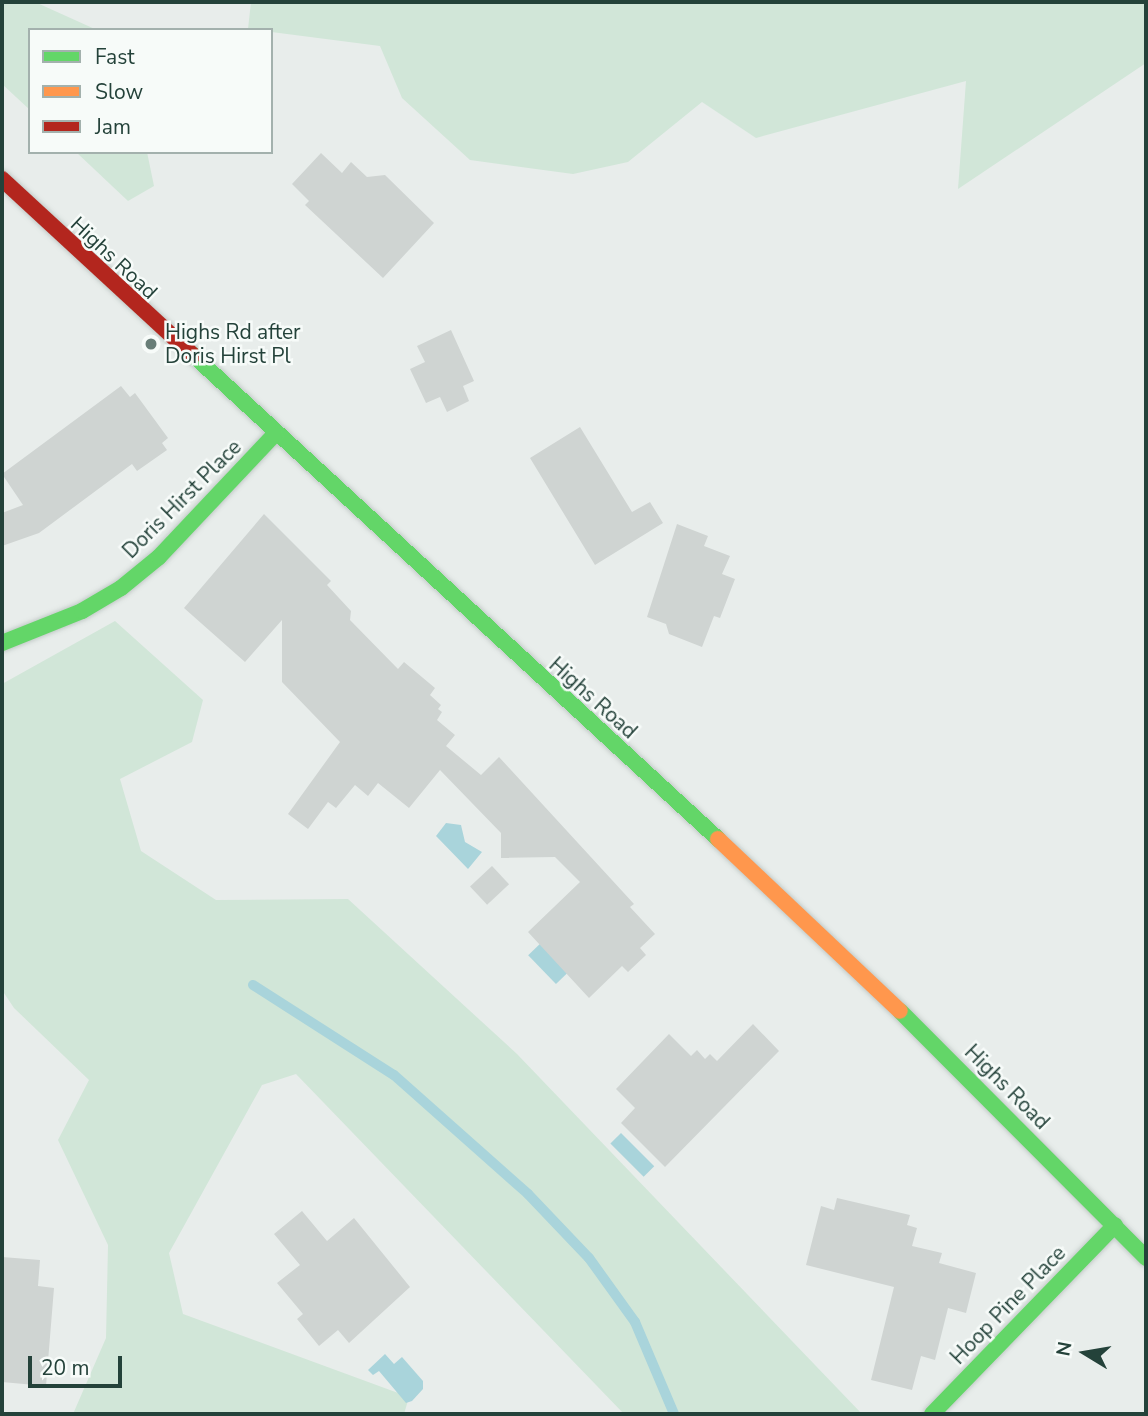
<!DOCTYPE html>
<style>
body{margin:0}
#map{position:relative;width:1148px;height:1416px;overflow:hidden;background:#e8edeb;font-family:"Nunito Sans",sans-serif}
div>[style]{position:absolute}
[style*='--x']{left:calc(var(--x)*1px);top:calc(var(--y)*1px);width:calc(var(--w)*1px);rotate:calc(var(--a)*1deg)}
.green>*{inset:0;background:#d1e6d8}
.water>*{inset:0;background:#a9d4db;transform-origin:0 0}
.stream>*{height:10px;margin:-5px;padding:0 5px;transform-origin:5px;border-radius:5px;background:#a9d4db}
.building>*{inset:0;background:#cfd4d2;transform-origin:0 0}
.roads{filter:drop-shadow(0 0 2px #c3cbc8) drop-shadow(0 0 2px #c3cbc8)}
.fast>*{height:16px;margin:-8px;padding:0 8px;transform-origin:8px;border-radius:8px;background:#63d668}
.slow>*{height:16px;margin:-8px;padding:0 8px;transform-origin:8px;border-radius:8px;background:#ff974d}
.jam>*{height:16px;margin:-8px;padding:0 8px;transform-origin:8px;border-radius:8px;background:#b3261e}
.dots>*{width:19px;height:19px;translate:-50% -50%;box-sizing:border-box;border:4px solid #f7fbf9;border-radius:50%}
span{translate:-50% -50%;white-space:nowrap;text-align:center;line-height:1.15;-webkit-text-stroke:5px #f7fbf9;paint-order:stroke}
.street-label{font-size:21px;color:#24423a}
.poi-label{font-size:21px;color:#24423a}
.left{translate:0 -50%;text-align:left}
.frame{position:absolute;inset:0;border:4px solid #24423a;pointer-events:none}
.legend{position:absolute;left:28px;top:28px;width:245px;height:126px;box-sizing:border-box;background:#f7fbf9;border:2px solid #a3b1ad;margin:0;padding:9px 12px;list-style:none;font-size:21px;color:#24423a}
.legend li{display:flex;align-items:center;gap:14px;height:35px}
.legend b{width:35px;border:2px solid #a3b1ad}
.north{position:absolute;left:1050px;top:1318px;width:70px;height:70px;-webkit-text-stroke:5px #f7fbf9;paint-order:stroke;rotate:281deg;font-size:19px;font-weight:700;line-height:28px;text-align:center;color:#24423a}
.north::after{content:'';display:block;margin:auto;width:24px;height:32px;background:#24423a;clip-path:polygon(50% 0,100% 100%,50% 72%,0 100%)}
.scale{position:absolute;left:28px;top:1356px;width:94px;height:32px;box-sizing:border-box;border:4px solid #24423a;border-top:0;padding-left:9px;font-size:21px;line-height:24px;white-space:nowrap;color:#24423a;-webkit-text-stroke:5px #f7fbf9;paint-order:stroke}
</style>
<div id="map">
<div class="green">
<div style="clip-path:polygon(2px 2px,35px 2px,97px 30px,30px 30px,30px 110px,2px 84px)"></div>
<div style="clip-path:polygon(251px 2px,1146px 2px,1146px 63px,958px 189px,966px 81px,756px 138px,702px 102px,628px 162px,573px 174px,470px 160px,402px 98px,380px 46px,248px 29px)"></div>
<div style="clip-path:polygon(76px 152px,147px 152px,154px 186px,128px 201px)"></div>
<div style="clip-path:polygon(115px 621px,203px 700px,192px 742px,120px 779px,141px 851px,216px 900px,348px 899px,517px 1054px,862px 1414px,624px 1414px,296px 1074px,262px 1085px,169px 1253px,183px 1314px,409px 1397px,404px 1414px,73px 1414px,106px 1338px,108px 1245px,58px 1140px,89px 1080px,14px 1008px,2px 990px,2px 684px)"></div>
</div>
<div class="water">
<div style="clip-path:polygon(446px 823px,461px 825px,465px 842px,482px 852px,468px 869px,436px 836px)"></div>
<div style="left:544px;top:940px;width:40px;height:22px;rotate:46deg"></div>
<div style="left:621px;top:1133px;width:47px;height:15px;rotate:45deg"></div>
<div style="clip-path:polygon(385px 1354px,394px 1364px,402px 1357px,423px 1381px,423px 1389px,412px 1401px,406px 1403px,379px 1371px,373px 1375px,368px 1370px)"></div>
</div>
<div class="stream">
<div style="--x:253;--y:985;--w:167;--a:32.6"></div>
<div style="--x:394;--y:1075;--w:179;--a:41.6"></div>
<div style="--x:528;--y:1194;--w:88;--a:46.4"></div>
<div style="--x:589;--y:1258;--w:79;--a:54.3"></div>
<div style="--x:635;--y:1322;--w:100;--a:67"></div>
</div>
<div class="building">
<div style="clip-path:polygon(321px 153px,342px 173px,351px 162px,367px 177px,385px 175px,434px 223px,383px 278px,305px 205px,309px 201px,292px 184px)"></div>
<div style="clip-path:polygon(451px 330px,474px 381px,463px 386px,469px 401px,447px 412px,440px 397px,426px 403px,410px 369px,425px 362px,417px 346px)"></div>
<div style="clip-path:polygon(121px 386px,130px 397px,135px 393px,168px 438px,162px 443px,167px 450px,137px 471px,132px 464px,39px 533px,2px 546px,2px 513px,23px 505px,2px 474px)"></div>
<div style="clip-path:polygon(580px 427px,632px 512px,650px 502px,663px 523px,595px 565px,530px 458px)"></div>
<div style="clip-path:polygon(264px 514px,331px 581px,327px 585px,351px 611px,350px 620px,398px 669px,404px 662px,435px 688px,430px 695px,441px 705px,438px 709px,442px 712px,437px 720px,455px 735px,446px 746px,481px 775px,499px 757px,634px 904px,630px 907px,655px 934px,640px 948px,646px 955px,628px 972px,622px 966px,589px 998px,528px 932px,580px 882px,555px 857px,501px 858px,501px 833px,440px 770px,409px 808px,378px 783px,368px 796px,355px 785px,336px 808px,328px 802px,308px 829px,288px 814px,340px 742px,282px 682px,282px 620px,245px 662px,184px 608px)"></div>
<div style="clip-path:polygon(677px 524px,708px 536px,704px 546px,730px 556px,722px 574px,735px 579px,720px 618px,714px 616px,702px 647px,669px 634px,666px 624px,647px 617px)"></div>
<div style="left:492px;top:866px;width:25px;height:30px;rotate:47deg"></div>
<div style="clip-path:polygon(753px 1024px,779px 1051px,665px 1167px,621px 1123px,635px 1108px,616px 1089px,669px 1034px,691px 1056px,697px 1050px,705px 1059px,710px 1054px,717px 1061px)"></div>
<div style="clip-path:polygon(837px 1198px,910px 1215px,907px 1225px,917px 1228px,912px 1246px,942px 1253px,939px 1263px,976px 1273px,966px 1313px,948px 1308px,935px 1360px,921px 1356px,912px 1390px,871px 1380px,894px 1287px,806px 1265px,821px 1206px,834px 1210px)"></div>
<div style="clip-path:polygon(302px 1211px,327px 1241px,354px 1218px,410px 1287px,349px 1343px,338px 1330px,319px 1346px,297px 1319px,303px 1314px,277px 1283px,300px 1265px,274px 1234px)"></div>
<div style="clip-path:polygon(2px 1257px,40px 1260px,38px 1286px,54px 1288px,46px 1386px,2px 1382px)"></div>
</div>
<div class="roads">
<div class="fast">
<div style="--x:193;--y:355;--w:714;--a:42.67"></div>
<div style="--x:2;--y:643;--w:86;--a:-21.8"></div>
<div style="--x:82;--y:611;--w:45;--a:-30.5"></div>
<div style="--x:121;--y:588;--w:49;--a:-39.2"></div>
<div style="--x:159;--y:557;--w:169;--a:-46.7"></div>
<div style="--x:900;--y:1011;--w:349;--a:45.1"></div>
<div style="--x:932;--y:1414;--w:263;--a:-45.9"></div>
</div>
<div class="slow">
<div style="--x:718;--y:839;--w:250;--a:43.4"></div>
</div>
<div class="jam">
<div style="--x:2;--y:179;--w:260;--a:42.7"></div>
</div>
</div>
<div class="dots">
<div style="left:151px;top:344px;background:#697e78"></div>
</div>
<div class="street-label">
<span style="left:114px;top:258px;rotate:43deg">Highs Road</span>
<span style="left:182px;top:499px;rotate:-45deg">Doris Hirst Place</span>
<span style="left:593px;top:698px;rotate:42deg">Highs Road</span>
<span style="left:1007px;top:1087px;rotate:45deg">Highs Road</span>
<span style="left:1008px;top:1305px;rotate:-46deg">Hoop Pine Place</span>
</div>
<div class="poi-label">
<span class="left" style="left:165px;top:344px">Highs Rd after<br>Doris Hirst Pl</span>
</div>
<div class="frame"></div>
<ul class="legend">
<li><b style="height:9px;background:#63d668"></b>Fast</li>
<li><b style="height:9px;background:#ff974d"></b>Slow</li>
<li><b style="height:9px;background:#b3261e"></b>Jam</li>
</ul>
<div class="north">N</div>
<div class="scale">20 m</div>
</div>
